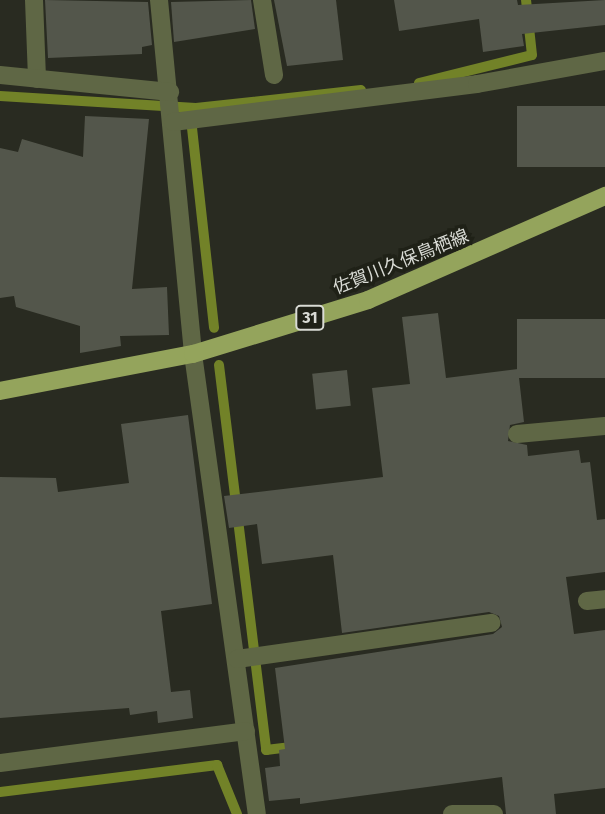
<!DOCTYPE html>
<meta charset="utf-8">
<style>
body{margin:0}
#map{position:relative;width:605px;height:814px;overflow:hidden;background:#292b21;font-family:"Fira Sans","Noto Sans JP",sans-serif}
div>[style]{position:absolute}
[style*='--x']{left:calc(var(--x)*1px);top:calc(var(--y)*1px);width:calc(var(--w)*1px);rotate:calc(var(--a)*1deg)}
.stream>*{height:10px;margin:-5px;padding:0 5px;transform-origin:5px;border-radius:5px;background:#728228}
.building>*{inset:0;background:#53564b;transform-origin:0 0}
.street>*{height:18px;margin:-9px;padding:0 9px;transform-origin:9px;border-radius:9px;background:#5f6745}
.primary>*{height:18px;margin:-9px;padding:0 9px;transform-origin:9px;border-radius:9px;background:#94a45c}
span{translate:-50% -50%;white-space:nowrap;text-align:center;line-height:1.15;-webkit-text-stroke:7px #1f2117;paint-order:stroke}
.shield-label span{padding:2px 5px;background:#1f2117;border:2px solid;border-radius:5px;-webkit-text-stroke-width:0}
.shield-label{font-size:16px;color:#d9dbd5;font-weight:700}
.street-label{font-size:18px;color:#d9dbd5}
</style>
<div id="map">
<div class="stream">
<div style="--x:419;--y:83;--w:116;--a:-13.9"></div>
<div style="--x:532;--y:55;--w:55;--a:-96.2"></div>
<div style="--x:0;--y:96;--w:196;--a:3.5"></div>
<div style="--x:196;--y:108;--w:20;--a:101"></div>
<div style="--x:192;--y:128;--w:201;--a:83.7"></div>
<div style="--x:196;--y:108;--w:166;--a:-6.2"></div>
<div style="--x:219;--y:365;--w:388;--a:83"></div>
<div style="--x:266;--y:750;--w:32;--a:-7"></div>
<div style="--x:0;--y:792;--w:219;--a:-7.1"></div>
<div style="--x:217;--y:765;--w:53;--a:67.8"></div>
</div>
<div class="building">
<div style="clip-path:polygon(45px 0,148px 2px,152px 45px,142px 47px,142px 54px,48px 58px)"></div>
<div style="clip-path:polygon(251px 0,255px 29px,174px 42px,171px 2px)"></div>
<div style="clip-path:polygon(274px 0,336px 0,343px 60px,287px 66px)"></div>
<div style="clip-path:polygon(394px 0,517px 0,518px 5px,605px 0,605px 25px,522px 34px,524px 46px,483px 52px,479px 19px,399px 31px)"></div>
<div style="left:605px;top:106px;width:61px;height:88px;rotate:90deg"></div>
<div style="clip-path:polygon(85px 116px,149px 119px,132px 289px,167px 287px,169px 335px,120px 336px,121px 346px,80px 353px,80px 326px,16px 307px,14px 296px,0 298px,0 148px,18px 152px,22px 139px,83px 157px)"></div>
<div style="clip-path:polygon(438px 313px,446px 378px,518px 369px,524px 422px,510px 425px,508px 441px,527px 445px,528px 456px,579px 450px,581px 463px,590px 462px,597px 520px,605px 519px,605px 572px,566px 577px,574px 634px,605px 630px,605px 788px,554px 794px,556px 814px,506px 814px,502px 777px,300px 804px,300px 798px,269px 801px,265px 768px,280px 766px,279px 750px,285px 749px,275px 668px,493px 634px,502px 627px,499px 616px,489px 612px,342px 633px,333px 555px,262px 564px,257px 524px,229px 528px,224px 496px,383px 477px,372px 388px,410px 384px,402px 317px)"></div>
<div style="left:605px;top:319px;width:59px;height:88px;rotate:90deg"></div>
<div style="left:347px;top:370px;width:36px;height:35px;rotate:84deg"></div>
<div style="clip-path:polygon(188px 415px,212px 604px,161px 611px,171px 692px,190px 690px,193px 718px,158px 723px,157px 711px,130px 715px,129px 708px,0 718px,0 477px,56px 478px,58px 492px,129px 483px,121px 424px)"></div>
</div>
<div class="street">
<div style="--x:34;--y:0;--w:79;--a:87.8"></div>
<div style="--x:159;--y:0;--w:356;--a:84.5"></div>
<div style="--x:193;--y:354;--w:464;--a:82.1"></div>
<div style="--x:262;--y:0;--w:76;--a:80.9"></div>
<div style="--x:0;--y:75;--w:171;--a:5.7"></div>
<div style="--x:173;--y:122;--w:306;--a:-7.1"></div>
<div style="--x:477;--y:84;--w:130;--a:-10.2"></div>
<div style="--x:517;--y:434;--w:88;--a:-5.2"></div>
<div style="--x:587;--y:601;--w:18;--a:-6"></div>
<div style="--x:237;--y:659;--w:257;--a:-8.1"></div>
<div style="--x:0;--y:763;--w:248;--a:-7.4"></div>
<div style="--x:452;--y:814;--w:42;--a:0"></div>
</div>
<div class="primary">
<div style="--x:0;--y:391;--w:197;--a:-10.9"></div>
<div style="--x:193;--y:354;--w:183;--a:-17.1"></div>
<div style="--x:368;--y:300;--w:259;--a:-23.7"></div>
</div>
<div class="shield-label">
<span style="left:310px;top:318px">31</span>
</div>
<div class="street-label">
<span style="left:401px;top:262px;rotate:-22deg">佐賀川久保鳥栖線</span>
</div>
</div>
